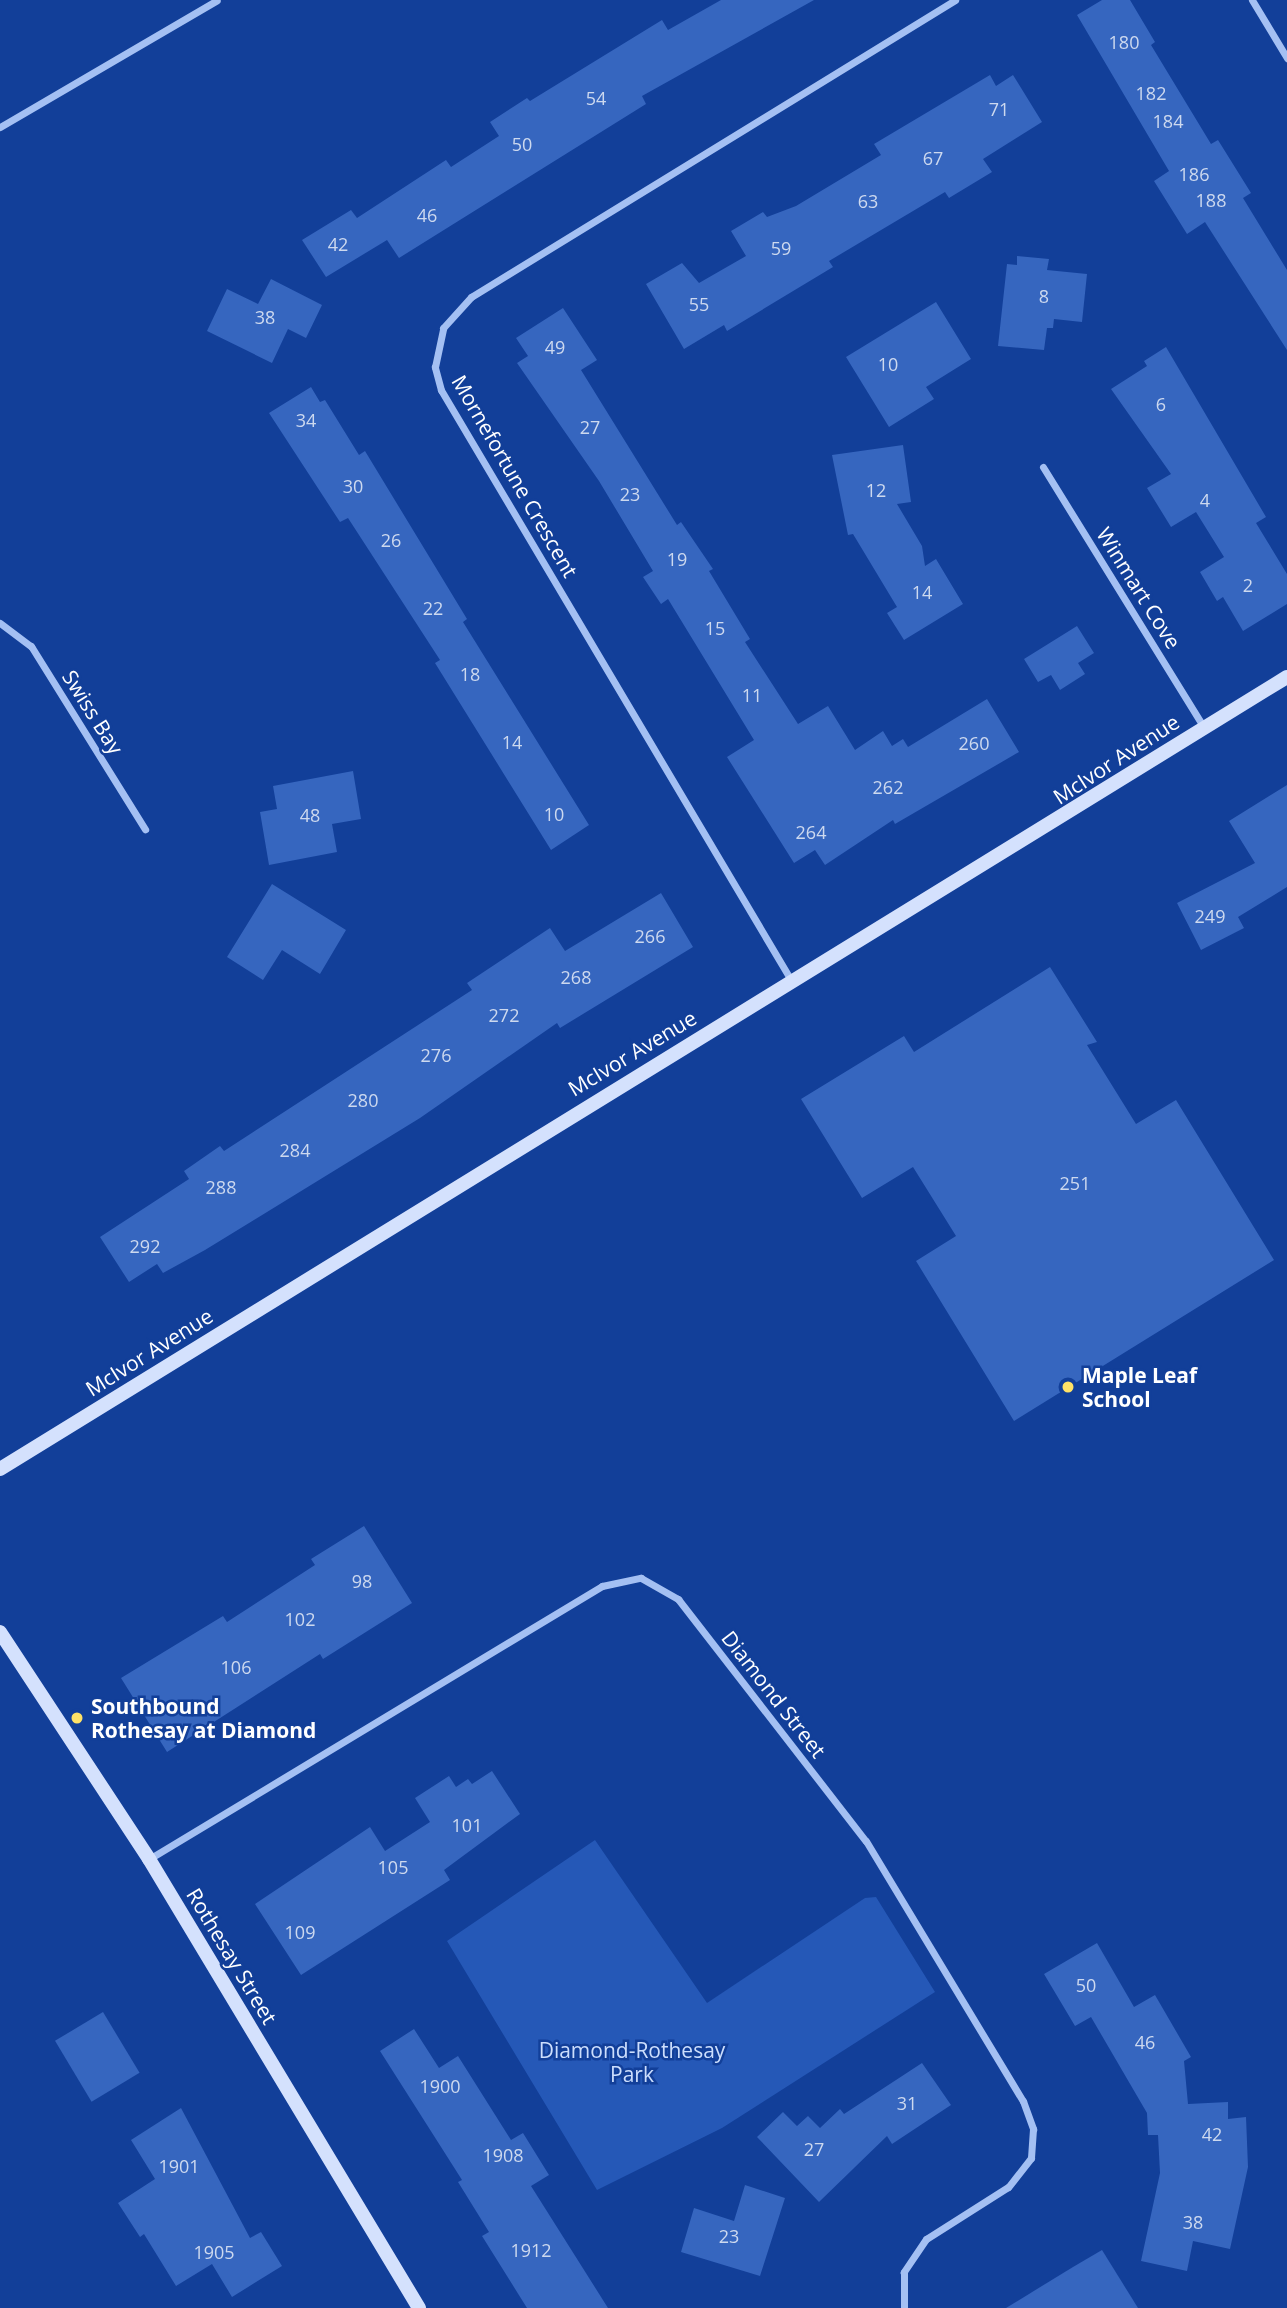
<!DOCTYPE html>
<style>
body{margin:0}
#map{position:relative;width:1287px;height:2308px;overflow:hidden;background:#123f99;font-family:"Open Sans",sans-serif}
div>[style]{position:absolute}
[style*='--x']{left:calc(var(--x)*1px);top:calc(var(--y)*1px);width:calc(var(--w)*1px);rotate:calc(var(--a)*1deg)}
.green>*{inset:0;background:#2558b7}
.building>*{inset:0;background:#3666bf;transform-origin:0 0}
.street>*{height:7px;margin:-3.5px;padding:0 3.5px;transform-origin:3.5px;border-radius:3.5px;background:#a4c0f3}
.secondary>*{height:14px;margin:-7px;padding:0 7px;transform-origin:7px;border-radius:7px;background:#d4e1fd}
.dots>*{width:19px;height:19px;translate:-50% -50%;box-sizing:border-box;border:4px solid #123f99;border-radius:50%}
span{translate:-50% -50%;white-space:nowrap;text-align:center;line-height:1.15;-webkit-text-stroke:5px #123f99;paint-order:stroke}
.number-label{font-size:18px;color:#cdd9ef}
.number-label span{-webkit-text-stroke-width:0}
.street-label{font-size:21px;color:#fff}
.poi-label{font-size:21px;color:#fff;font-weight:700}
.left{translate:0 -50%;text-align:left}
.park-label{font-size:21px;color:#ccdefd}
</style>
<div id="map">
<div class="green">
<div style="clip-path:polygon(595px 1840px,707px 2003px,865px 1898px,876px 1897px,935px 1992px,722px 2128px,597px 2190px,447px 1941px)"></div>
</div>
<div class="building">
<div style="clip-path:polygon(721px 0,814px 0,642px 96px,646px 104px,399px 258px,387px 240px,326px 277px,302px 240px,351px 210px,357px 218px,446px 160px,451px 167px,499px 136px,490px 122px,527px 98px,530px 101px,662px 20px,668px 30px)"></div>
<div style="clip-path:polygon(1102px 0,1130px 0,1155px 42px,1151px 45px,1211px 144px,1218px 140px,1251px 193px,1243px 198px,1287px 270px,1287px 350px,1205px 222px,1187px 234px,1154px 181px,1169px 171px,1077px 15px)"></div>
<div style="clip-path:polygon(990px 75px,996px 86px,1013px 75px,1042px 122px,983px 159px,992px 172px,949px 198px,945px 192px,829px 261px,833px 267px,727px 331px,724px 325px,684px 349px,646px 284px,682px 263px,699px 283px,746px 256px,731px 231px,763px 212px,767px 217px,796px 206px,881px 155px,874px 144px)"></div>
<div style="clip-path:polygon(1017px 256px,1049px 259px,1047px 270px,1087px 274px,1082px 322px,1054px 319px,1053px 328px,1047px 328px,1044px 350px,998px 346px,1007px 264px,1017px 265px)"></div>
<div style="clip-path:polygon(271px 279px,322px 305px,306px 338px,288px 329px,272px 363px,207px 331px,227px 289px,258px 304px)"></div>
<div style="clip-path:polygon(936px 302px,971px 359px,926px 387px,934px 399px,889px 427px,846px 357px)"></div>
<div style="clip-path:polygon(563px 308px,597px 360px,581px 370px,677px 525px,681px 522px,713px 569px,709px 571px,750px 639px,745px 642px,798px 724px,828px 706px,855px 750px,883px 731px,892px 746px,903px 739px,908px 747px,987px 699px,1019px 752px,895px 824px,893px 820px,825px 865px,815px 850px,794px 863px,727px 757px,754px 740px,668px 599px,661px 604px,643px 577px,653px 571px,599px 481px,517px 363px,528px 356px,516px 338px)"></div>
<div style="clip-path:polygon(1166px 347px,1266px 517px,1256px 523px,1287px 574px,1287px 604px,1243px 631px,1223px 597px,1217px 601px,1200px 572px,1224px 557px,1196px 512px,1171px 527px,1147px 488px,1171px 474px,1111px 389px,1147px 366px,1144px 361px)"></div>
<div style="clip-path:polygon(311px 387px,320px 402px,325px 400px,359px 455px,365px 451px,467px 619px,463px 622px,589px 825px,551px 850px,435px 663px,440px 660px,348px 518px,340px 522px,269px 413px)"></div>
<div style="clip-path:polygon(903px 445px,911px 502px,897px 504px,922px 546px,925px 566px,936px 559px,963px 604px,904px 640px,887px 613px,897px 607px,853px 534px,848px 535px,832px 455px)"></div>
<div style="clip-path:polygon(1077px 626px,1094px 653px,1078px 663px,1085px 674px,1060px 690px,1051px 675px,1038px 682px,1024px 659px)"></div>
<div style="clip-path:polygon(353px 771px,361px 819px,332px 824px,337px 852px,269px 865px,260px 812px,277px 809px,273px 786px)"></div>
<div style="clip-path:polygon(1287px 785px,1287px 887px,1238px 917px,1244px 928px,1201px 950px,1177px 903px,1255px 863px,1229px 821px)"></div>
<div style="clip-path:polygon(272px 884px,346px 930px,320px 974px,282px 950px,263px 980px,227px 957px)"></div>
<div style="clip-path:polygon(661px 893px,693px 947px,560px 1028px,557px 1023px,420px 1118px,205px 1250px,163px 1273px,157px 1264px,129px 1282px,100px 1237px,189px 1179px,184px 1171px,220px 1146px,224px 1151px,472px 990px,467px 983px,550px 928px,565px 951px)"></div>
<div style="clip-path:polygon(1050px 967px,1097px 1042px,1087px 1045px,1136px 1124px,1176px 1100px,1274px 1260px,1014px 1421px,916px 1261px,956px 1236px,913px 1167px,862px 1198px,801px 1099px,904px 1036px,914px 1052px)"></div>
<div style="clip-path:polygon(364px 1526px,412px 1603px,323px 1659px,320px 1654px,167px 1752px,121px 1678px,223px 1616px,227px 1622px,315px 1565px,311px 1559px)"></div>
<div style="clip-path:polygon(492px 1771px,520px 1814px,444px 1870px,450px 1880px,301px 1975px,255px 1904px,370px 1827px,385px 1851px,430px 1822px,415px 1798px,449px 1776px,456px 1787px,468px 1779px,472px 1784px)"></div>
<div style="clip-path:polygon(1097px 1943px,1134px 2007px,1155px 1995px,1191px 2057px,1184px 2061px,1188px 2104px,1228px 2102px,1228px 2119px,1246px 2117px,1248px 2167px,1230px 2249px,1193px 2241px,1187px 2271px,1141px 2261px,1160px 2173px,1158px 2135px,1148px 2135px,1147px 2113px,1091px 2017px,1075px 2026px,1044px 1974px)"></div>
<div style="left:103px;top:2012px;width:71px;height:56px;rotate:59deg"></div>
<div style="clip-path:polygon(414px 2029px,439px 2068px,458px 2056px,511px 2140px,523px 2133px,549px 2175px,531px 2186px,608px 2308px,527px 2308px,482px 2236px,489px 2232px,458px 2182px,462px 2180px,380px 2051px)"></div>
<div style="clip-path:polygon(922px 2063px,951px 2105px,892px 2144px,887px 2136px,819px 2202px,757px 2137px,783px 2112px,797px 2126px,808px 2116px,820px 2128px,840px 2109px,844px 2114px)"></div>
<div style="clip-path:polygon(181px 2108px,250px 2238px,261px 2232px,282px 2266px,232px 2297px,212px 2264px,176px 2286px,144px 2234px,140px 2237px,118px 2203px,155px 2179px,131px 2140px)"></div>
<div style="clip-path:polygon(745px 2185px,785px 2198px,760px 2276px,681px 2252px,694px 2208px,734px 2221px)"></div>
<div style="clip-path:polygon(1102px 2250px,1138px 2308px,1006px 2308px,1073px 2267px)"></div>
</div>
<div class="street">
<div style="--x:1252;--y:0;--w:68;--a:58.9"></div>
<div style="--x:0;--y:127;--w:251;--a:-30.3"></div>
<div style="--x:1043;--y:467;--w:307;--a:58.3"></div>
<div style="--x:0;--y:623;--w:39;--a:37"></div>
<div style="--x:31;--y:646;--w:216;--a:58.1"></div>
<div style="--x:791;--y:980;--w:686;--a:-120.68"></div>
<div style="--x:441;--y:390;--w:24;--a:-105"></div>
<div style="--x:435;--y:367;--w:40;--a:-78"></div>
<div style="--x:443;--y:328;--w:42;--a:-47.9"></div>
<div style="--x:471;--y:297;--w:568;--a:-31.53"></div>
<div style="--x:149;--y:1859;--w:529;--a:-31.08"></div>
<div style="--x:602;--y:1586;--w:40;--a:-12"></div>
<div style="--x:641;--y:1578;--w:43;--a:29.6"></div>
<div style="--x:678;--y:1599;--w:306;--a:52.2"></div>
<div style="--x:866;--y:1841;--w:304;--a:58.9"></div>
<div style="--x:1023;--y:2101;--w:30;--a:70"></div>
<div style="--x:1033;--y:2129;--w:29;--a:94"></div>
<div style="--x:1031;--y:2158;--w:37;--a:128"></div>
<div style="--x:1008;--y:2187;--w:97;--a:147.6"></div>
<div style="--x:926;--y:2239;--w:40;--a:124"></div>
<div style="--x:904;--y:2272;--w:36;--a:90"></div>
</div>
<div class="secondary">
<div style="--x:0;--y:1469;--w:1511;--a:-31.61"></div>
<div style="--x:0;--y:1632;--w:272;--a:56.7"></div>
<div style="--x:149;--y:1859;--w:524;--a:58.98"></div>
</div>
<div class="dots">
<div style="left:1068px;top:1387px;background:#ffe267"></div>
<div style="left:77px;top:1718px;background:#ffe267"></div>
</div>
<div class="number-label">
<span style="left:1124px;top:42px">180</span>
<span style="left:1151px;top:93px">182</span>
<span style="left:596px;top:98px">54</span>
<span style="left:999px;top:109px">71</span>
<span style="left:1168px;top:121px">184</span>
<span style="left:522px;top:144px">50</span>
<span style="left:933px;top:158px">67</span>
<span style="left:1194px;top:174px">186</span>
<span style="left:1211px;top:200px">188</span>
<span style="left:868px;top:201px">63</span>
<span style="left:427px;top:215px">46</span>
<span style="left:338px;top:244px">42</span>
<span style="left:781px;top:248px">59</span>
<span style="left:1044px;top:296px">8</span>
<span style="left:699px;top:304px">55</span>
<span style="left:265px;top:317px">38</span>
<span style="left:555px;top:347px">49</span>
<span style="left:888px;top:364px">10</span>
<span style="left:1161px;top:404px">6</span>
<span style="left:306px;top:420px">34</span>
<span style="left:590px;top:427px">27</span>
<span style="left:353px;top:486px">30</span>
<span style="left:876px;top:490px">12</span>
<span style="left:630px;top:494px">23</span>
<span style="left:1205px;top:500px">4</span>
<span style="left:391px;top:540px">26</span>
<span style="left:677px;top:559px">19</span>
<span style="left:1248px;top:585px">2</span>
<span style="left:922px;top:592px">14</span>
<span style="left:433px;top:608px">22</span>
<span style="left:715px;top:628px">15</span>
<span style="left:470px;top:674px">18</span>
<span style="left:752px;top:695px">11</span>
<span style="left:512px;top:742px">14</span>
<span style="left:974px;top:743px">260</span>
<span style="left:888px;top:787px">262</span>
<span style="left:554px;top:814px">10</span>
<span style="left:310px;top:815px">48</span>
<span style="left:811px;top:832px">264</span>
<span style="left:1210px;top:916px">249</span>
<span style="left:650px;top:936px">266</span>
<span style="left:576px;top:977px">268</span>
<span style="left:504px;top:1015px">272</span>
<span style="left:436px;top:1055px">276</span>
<span style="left:363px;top:1100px">280</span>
<span style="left:295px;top:1150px">284</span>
<span style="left:1075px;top:1183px">251</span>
<span style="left:221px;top:1187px">288</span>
<span style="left:145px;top:1246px">292</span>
<span style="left:362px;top:1581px">98</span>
<span style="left:300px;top:1619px">102</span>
<span style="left:236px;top:1667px">106</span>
<span style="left:467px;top:1825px">101</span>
<span style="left:393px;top:1867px">105</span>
<span style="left:300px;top:1932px">109</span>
<span style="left:1086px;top:1985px">50</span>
<span style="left:1145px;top:2042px">46</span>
<span style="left:440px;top:2086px">1900</span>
<span style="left:907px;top:2103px">31</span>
<span style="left:1212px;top:2134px">42</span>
<span style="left:814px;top:2149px">27</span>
<span style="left:503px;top:2155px">1908</span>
<span style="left:179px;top:2166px">1901</span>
<span style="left:1193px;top:2222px">38</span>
<span style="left:729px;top:2236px">23</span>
<span style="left:531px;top:2250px">1912</span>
<span style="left:214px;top:2252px">1905</span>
</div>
<div class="street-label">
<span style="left:515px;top:476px;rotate:60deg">Mornefortune Crescent</span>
<span style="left:1139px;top:588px;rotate:58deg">Winmart Cove</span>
<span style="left:93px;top:712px;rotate:58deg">Swiss Bay</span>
<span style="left:1116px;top:759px;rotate:-33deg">McIvor Avenue</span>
<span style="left:632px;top:1053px;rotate:-31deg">McIvor Avenue</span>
<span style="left:149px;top:1352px;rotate:-32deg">McIvor Avenue</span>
<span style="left:774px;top:1694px;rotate:52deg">Diamond Street</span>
<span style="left:232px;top:1956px;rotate:59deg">Rothesay Street</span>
</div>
<div class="poi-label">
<span class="left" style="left:1082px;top:1387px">Maple Leaf<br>School</span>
<span class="left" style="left:91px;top:1718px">Southbound<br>Rothesay at Diamond</span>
</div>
<div class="park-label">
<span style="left:632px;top:2062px">Diamond-Rothesay<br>Park</span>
</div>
</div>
